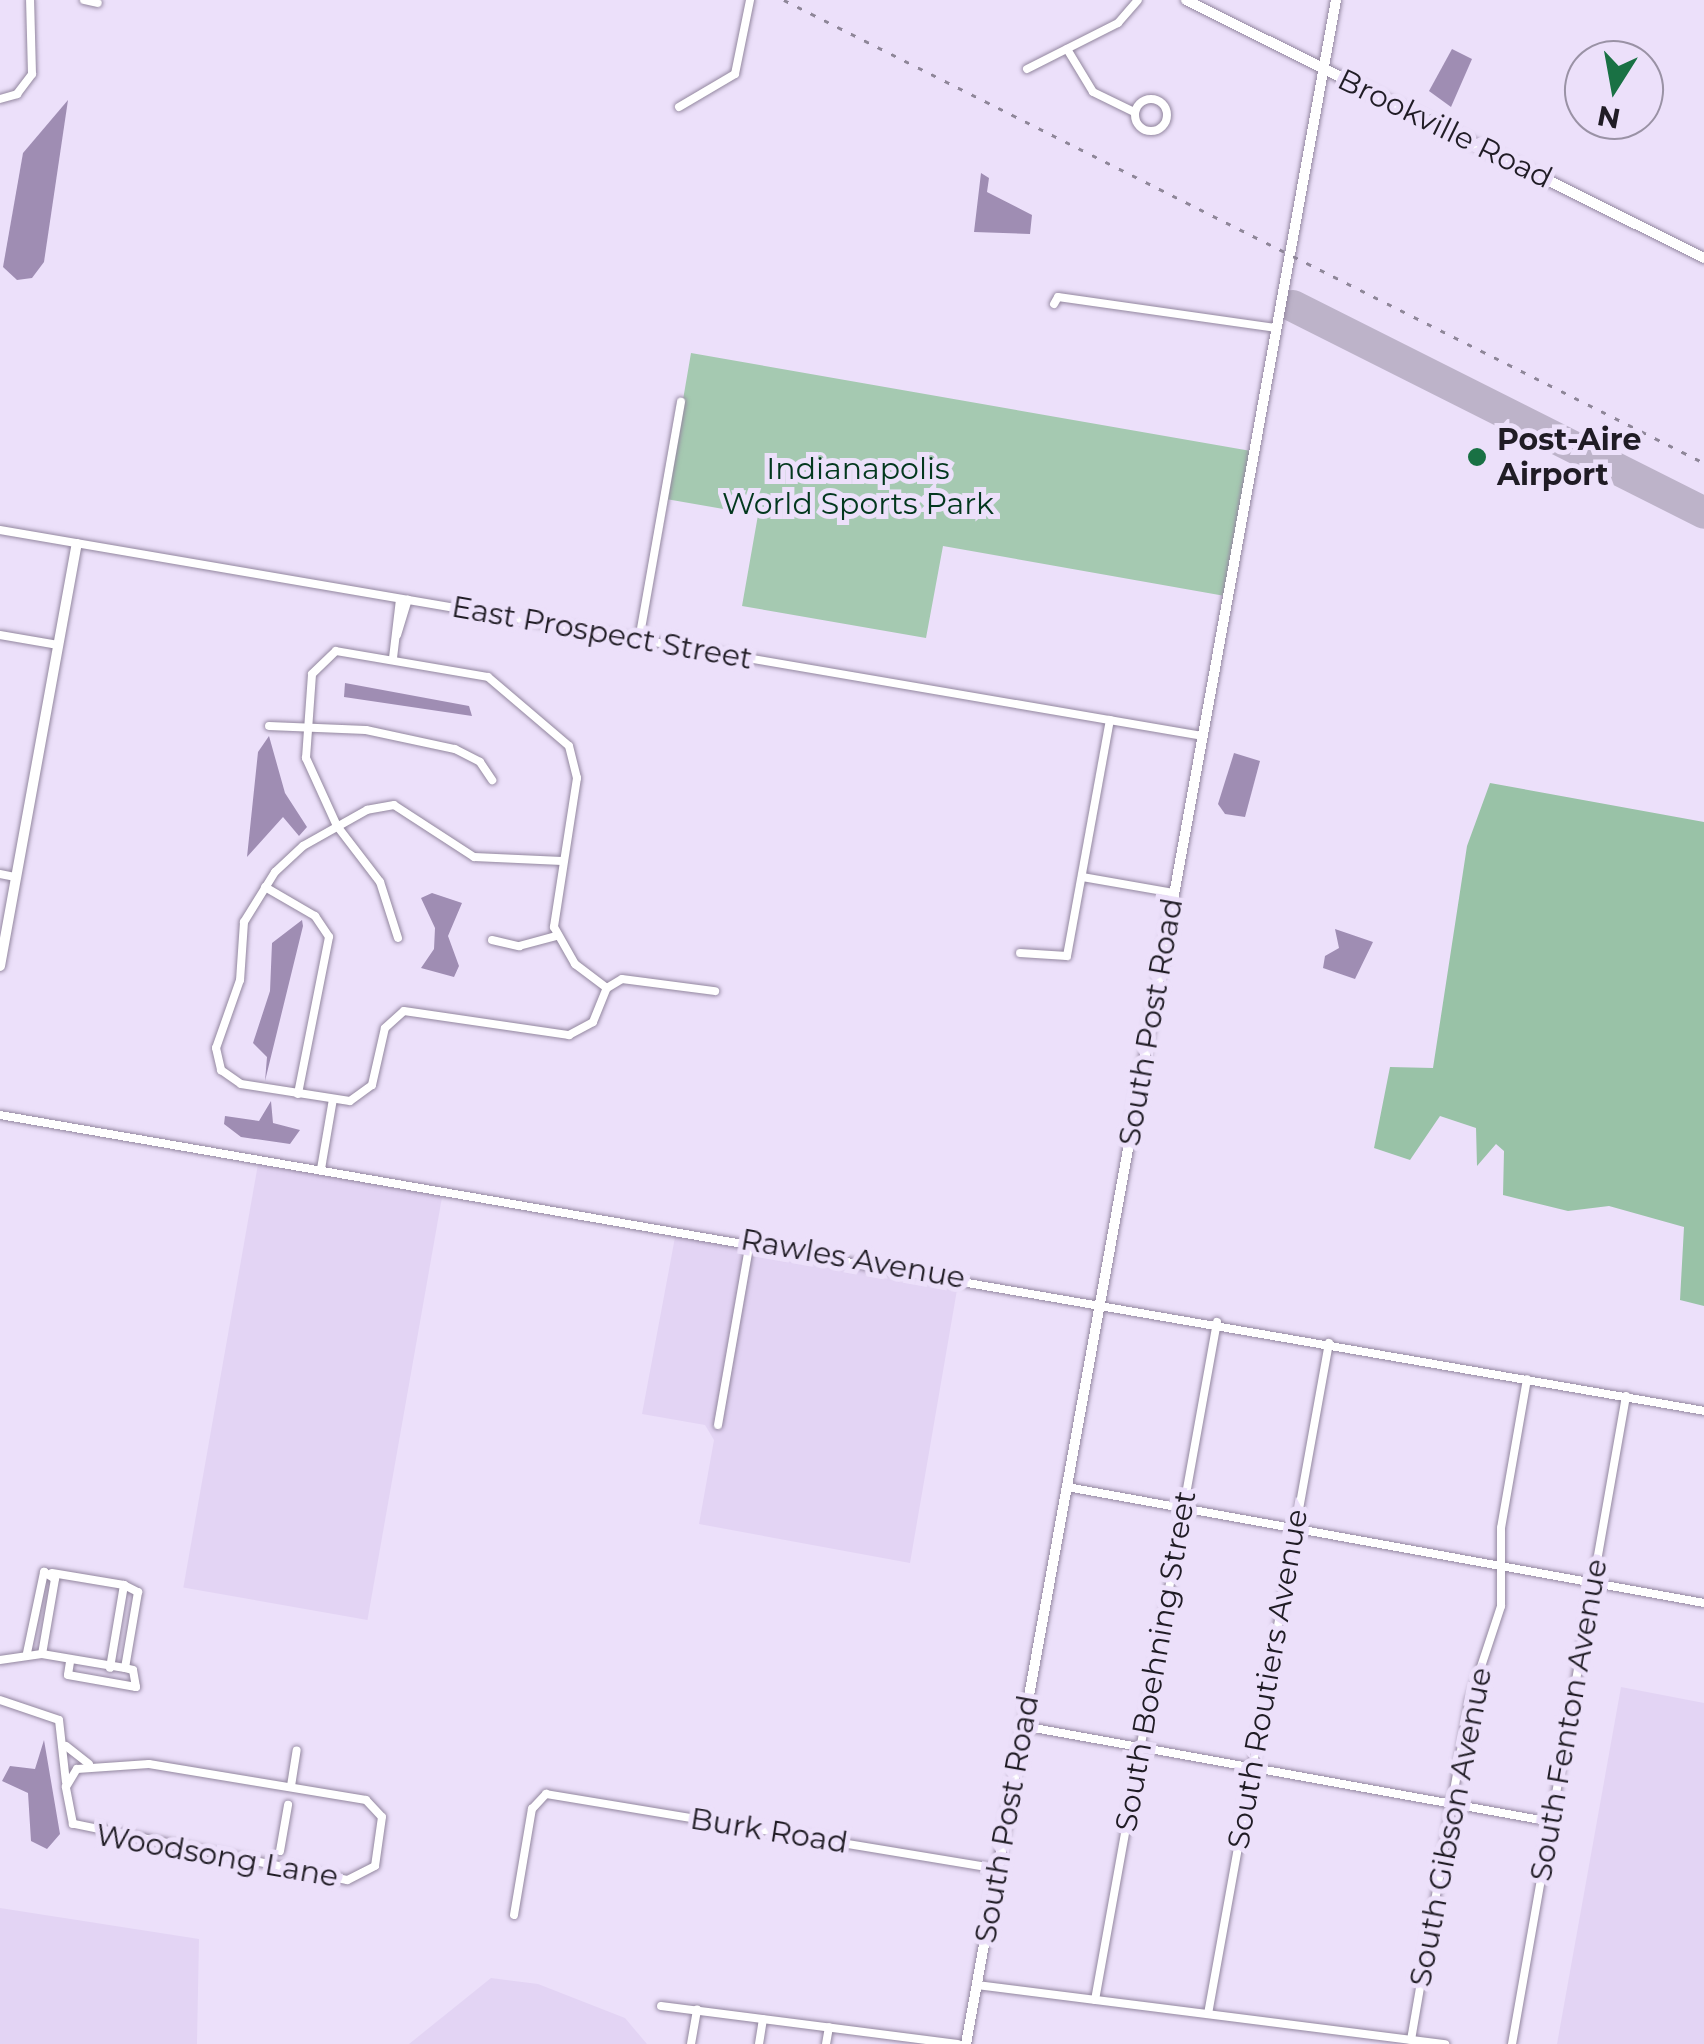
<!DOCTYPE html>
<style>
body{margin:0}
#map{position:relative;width:1704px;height:2044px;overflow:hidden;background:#ece0fa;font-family:Montserrat,sans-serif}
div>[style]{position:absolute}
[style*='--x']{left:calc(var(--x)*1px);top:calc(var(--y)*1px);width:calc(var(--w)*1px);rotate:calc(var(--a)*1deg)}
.built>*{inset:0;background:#e3d4f4;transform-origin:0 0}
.green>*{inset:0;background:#a5c9b1}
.forest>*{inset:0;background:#99c2a7}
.water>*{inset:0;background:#9f8db3}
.runway>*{height:32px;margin:-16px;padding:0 16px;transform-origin:16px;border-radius:16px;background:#bdb3c9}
.roads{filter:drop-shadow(0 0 2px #93879f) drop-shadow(0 0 2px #93879f)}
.minor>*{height:8px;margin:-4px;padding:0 4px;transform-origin:4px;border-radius:4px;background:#fff}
.minor>.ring{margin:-4px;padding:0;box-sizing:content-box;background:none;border:8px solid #fff;border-radius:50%}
.major>*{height:10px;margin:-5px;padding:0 5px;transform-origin:5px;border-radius:5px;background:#fff}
.rail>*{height:2.5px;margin-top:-1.25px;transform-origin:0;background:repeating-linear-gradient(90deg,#8e8698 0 5px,transparent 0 15px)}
.dots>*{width:28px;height:28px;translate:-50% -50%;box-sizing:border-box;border:5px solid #ece0fa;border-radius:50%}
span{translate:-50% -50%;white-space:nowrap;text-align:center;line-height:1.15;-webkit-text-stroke:10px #ece0fa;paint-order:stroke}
.street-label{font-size:30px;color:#201c25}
.poi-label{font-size:30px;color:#201c25;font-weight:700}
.left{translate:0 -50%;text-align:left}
.park-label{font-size:30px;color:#03381e}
.north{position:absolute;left:1564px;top:40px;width:100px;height:100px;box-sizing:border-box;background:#ece0fa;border:2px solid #9a92a5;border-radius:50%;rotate:191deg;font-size:28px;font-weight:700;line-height:40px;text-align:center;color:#201c25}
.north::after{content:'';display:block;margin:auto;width:35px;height:45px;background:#197144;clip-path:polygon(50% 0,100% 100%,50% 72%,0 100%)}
</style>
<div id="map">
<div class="built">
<div style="left:258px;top:1164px;width:187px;height:430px;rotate:10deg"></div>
<div style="clip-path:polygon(676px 1232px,958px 1284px,910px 1563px,699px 1524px,714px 1440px,705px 1425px,642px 1414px)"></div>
<div style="clip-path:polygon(1621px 1687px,1704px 1703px,1704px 2044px,1557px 2044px)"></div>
<div style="clip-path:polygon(0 1908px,199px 1939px,197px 2044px,0 2044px)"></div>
<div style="clip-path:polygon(491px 1978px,538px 1984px,625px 2018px,647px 2044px,409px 2044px)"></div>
</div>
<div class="green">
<div style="clip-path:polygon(691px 353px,1251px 451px,1225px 596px,943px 546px,926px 638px,742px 606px,758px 515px,666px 499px)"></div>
</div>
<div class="forest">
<div style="clip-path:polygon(1490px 783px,1704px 822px,1704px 1306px,1680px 1300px,1684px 1227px,1609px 1206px,1568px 1211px,1503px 1195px,1504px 1151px,1496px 1144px,1477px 1166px,1476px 1128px,1440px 1116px,1410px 1160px,1374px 1148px,1390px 1067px,1433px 1068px,1467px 846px)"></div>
</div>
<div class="water">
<div style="clip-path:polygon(1452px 49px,1472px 59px,1451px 107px,1429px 91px)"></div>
<div style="clip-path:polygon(68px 100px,44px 262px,32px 278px,17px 280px,3px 267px,23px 153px)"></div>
<div style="clip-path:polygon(981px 173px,989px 178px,987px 192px,1032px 215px,1030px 234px,974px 232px)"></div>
<div style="clip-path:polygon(345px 683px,469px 706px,472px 716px,344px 697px)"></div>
<div style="clip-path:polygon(269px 736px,285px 793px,307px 827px,299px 836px,283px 817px,247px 857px,258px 752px)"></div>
<div style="clip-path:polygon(1234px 753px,1260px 761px,1245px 817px,1225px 814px,1218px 804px)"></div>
<div style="clip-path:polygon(432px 893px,462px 903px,448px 936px,459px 966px,454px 977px,421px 968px,434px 949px,435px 928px,421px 898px)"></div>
<div style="clip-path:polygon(302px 920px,303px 926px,265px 1081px,267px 1057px,253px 1043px,270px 991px,272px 943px)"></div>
<div style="clip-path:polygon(1335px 929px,1373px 942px,1355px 979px,1323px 968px,1325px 956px,1339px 948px)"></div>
<div style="clip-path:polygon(271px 1101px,273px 1123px,300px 1130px,290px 1144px,241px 1137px,224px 1124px,225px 1116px,259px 1121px)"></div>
<div style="clip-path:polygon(44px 1740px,60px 1834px,47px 1849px,31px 1841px,28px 1793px,2px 1781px,10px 1766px,35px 1769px)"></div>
</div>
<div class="runway">
<div style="--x:1293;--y:306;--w:460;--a:26.7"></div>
</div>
<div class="roads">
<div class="minor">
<div style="--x:84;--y:0;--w:14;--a:12"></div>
<div style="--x:1067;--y:49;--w:50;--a:58.8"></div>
<div style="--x:1093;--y:92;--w:46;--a:26"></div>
<div style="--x:1027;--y:69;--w:102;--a:-26.8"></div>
<div style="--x:1118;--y:23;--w:30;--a:-49"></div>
<div class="ring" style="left:1135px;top:99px;width:24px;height:24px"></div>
<div style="--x:0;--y:99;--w:18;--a:-16"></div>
<div style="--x:17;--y:94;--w:25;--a:-53"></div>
<div style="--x:32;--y:74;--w:74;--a:-91.5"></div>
<div style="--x:679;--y:107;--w:65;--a:-30.5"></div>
<div style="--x:735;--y:74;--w:76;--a:-78.5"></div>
<div style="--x:1054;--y:304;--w:8;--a:-60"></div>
<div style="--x:1058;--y:297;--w:221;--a:8.1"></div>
<div style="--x:0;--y:530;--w:1221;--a:9.72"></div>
<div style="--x:0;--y:635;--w:59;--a:9.8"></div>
<div style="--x:397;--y:635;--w:37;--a:-73"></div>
<div style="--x:639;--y:640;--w:242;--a:-80"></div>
<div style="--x:393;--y:658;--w:59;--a:-83.2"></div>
<div style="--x:269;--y:726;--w:97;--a:2.4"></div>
<div style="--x:366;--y:730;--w:91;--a:12.1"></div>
<div style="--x:455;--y:749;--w:28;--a:27"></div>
<div style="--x:480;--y:762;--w:22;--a:56"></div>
<div style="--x:562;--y:861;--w:88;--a:-177.4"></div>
<div style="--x:474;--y:857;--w:95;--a:-147"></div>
<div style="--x:394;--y:805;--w:27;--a:170"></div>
<div style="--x:367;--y:810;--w:73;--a:150.6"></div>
<div style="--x:303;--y:846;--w:38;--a:137"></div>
<div style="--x:275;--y:872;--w:59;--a:121.8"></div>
<div style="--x:244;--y:922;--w:58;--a:93.9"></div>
<div style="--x:240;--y:980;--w:72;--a:109.4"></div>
<div style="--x:216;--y:1048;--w:23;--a:77"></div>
<div style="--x:221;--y:1070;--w:24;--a:35"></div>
<div style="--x:241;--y:1084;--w:110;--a:8.9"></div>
<div style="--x:350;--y:1101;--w:27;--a:-36"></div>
<div style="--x:372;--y:1085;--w:58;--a:-77.2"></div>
<div style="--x:385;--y:1028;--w:25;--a:-42"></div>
<div style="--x:404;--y:1011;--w:167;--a:8.3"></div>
<div style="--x:569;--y:1035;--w:27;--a:-28"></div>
<div style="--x:593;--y:1022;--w:37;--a:-68"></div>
<div style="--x:607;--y:988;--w:17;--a:-31"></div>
<div style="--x:622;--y:979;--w:94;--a:7.4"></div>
<div style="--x:0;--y:874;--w:16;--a:11"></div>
<div style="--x:1082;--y:877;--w:93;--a:9.9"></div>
<div style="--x:265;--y:887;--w:58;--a:30.1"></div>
<div style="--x:315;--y:916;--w:25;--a:56"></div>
<div style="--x:329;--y:937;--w:160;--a:101.2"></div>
<div style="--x:398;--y:938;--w:59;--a:-107.8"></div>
<div style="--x:380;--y:882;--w:71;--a:-127.5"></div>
<div style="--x:337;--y:826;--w:75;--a:-114.5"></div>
<div style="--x:306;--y:758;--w:84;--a:-85.9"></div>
<div style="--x:312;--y:674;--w:33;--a:-44"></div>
<div style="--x:336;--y:651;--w:154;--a:9.7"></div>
<div style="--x:488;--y:677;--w:106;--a:40.4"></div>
<div style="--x:569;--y:746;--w:33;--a:76"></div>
<div style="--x:577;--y:778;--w:151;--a:98.8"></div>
<div style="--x:554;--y:927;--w:43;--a:60.4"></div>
<div style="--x:575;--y:964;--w:40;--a:37"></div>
<div style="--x:492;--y:940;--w:28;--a:13"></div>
<div style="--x:519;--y:946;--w:38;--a:-15"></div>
<div style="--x:1020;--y:953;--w:47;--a:3.7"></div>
<div style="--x:1067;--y:956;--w:240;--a:-79.7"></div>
<div style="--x:0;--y:1115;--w:1730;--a:9.85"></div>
<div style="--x:321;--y:1169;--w:71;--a:-80.3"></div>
<div style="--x:718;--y:1425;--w:186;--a:-80.1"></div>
<div style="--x:1067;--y:1487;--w:647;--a:10.32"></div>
<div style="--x:52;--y:1573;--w:73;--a:9.5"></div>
<div style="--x:124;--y:1585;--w:84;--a:99.6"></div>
<div style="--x:124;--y:1585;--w:16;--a:27"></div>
<div style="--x:138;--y:1592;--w:77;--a:99.7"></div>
<div style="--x:27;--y:1653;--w:83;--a:-78.1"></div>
<div style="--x:44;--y:1572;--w:13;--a:32"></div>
<div style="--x:55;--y:1579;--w:76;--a:99.8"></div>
<div style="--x:0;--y:1660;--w:42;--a:-8.1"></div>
<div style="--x:42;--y:1654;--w:84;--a:9.6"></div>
<div style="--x:70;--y:1662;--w:13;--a:99"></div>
<div style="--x:68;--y:1675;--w:69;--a:10"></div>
<div style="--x:136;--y:1687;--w:17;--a:-100"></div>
<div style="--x:133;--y:1670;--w:8;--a:-166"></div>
<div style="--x:0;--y:1700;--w:62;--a:18.7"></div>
<div style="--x:59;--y:1720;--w:62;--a:83.6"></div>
<div style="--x:1023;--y:1726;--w:538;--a:10.29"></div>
<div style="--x:66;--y:1746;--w:29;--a:38"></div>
<div style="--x:149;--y:1764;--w:220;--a:9.4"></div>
<div style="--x:366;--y:1800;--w:23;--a:47"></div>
<div style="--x:382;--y:1817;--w:49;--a:98.1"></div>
<div style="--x:375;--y:1866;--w:31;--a:153"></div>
<div style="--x:347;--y:1880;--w:280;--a:-168.4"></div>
<div style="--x:73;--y:1824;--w:38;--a:-101"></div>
<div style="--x:66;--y:1787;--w:21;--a:-59"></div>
<div style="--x:77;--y:1769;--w:72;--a:-4"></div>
<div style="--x:291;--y:1786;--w:36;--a:-81"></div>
<div style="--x:280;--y:1851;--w:47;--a:-80.1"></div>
<div style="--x:514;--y:1915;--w:108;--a:-80.4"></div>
<div style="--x:532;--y:1809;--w:21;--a:-47"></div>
<div style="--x:546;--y:1794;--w:458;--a:9.4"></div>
<div style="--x:977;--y:1985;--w:472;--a:7.2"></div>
<div style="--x:1095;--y:2000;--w:689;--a:-79.8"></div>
<div style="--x:661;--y:2006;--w:299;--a:7.3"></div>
<div style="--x:1208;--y:2014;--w:682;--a:-79.78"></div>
<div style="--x:1411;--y:2040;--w:345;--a:-80.2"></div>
<div style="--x:1470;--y:1700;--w:99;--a:-71.7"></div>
<div style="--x:1501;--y:1606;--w:78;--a:-90"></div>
<div style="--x:1501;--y:1528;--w:151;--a:-80.1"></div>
<div style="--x:691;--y:2044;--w:35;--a:-80"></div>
<div style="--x:759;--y:2044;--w:25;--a:-81"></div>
<div style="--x:826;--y:2044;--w:17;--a:-80"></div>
<div style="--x:1512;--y:2044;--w:658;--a:-80.02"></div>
</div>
<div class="major">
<div style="--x:1186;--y:0;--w:579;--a:26.48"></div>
<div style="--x:0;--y:966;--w:429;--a:-79.7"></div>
<div style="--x:966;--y:2044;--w:2077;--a:-79.74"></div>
</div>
</div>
<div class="rail">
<div style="--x:784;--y:0;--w:1030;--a:26.71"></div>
</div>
<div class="dots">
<div style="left:1477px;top:457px;background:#197144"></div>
</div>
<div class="street-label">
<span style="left:1445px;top:129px;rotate:26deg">Brookville Road</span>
<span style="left:602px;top:633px;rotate:10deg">East Prospect Street</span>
<span style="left:1151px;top:1022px;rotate:-80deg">South Post Road</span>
<span style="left:853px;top:1259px;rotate:10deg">Rawles Avenue</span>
<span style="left:1156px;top:1661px;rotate:-80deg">South Boehning Street</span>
<span style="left:1268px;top:1679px;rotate:-80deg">South Routiers Avenue</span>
<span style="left:1569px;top:1720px;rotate:-80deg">South Fenton Avenue</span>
<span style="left:1007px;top:1819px;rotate:-80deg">South Post Road</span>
<span style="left:1451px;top:1827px;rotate:-79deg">South Gibson Avenue</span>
<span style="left:769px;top:1831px;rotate:9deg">Burk Road</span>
<span style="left:217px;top:1856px;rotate:10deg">Woodsong Lane</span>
</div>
<div class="poi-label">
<span class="left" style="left:1497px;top:457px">Post-Aire<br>Airport</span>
</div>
<div class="park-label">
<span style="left:858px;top:486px">Indianapolis<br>World Sports Park</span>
</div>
<div class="north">N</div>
</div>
